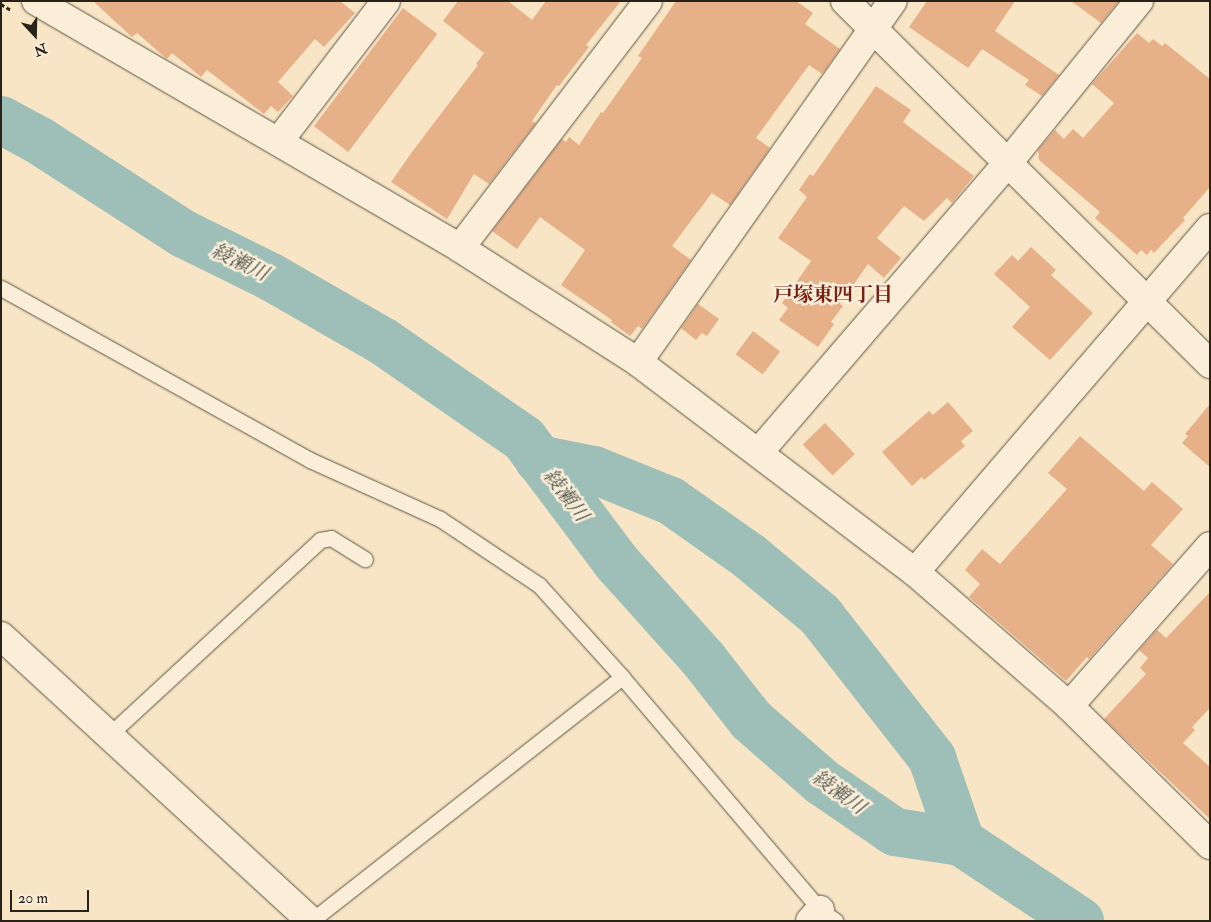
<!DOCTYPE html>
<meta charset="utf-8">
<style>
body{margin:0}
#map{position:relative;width:1211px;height:922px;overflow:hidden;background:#f8e5c5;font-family:"IM FELL Double Pica","Noto Serif JP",serif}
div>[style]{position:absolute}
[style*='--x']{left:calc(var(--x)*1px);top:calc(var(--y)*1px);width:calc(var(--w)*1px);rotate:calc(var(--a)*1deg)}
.river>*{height:48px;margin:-24px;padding:0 24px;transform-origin:24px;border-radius:24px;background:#9dbfb7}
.building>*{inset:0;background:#e6b089;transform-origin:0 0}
.path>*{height:3px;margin-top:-1.5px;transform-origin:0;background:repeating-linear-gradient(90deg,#292218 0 4px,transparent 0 6.5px)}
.roads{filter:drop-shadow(0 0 1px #5d5343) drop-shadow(0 0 1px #5d5343)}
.lane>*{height:15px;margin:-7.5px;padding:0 7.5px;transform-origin:7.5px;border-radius:7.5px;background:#faeed9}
.street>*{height:28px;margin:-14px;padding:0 14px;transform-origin:14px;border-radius:14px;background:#faeed9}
.secondary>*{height:28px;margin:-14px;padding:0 14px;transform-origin:14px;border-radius:14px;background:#faeed9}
span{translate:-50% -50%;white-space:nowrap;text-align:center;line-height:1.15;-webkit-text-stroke:5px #faeed9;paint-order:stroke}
.water-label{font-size:20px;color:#4c5148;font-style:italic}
.neighbourhood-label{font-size:20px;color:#7a1f14;font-weight:700}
.frame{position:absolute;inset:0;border:2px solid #292218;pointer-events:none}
.north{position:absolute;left:10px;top:10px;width:50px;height:50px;-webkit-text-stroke:4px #faeed9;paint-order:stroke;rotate:159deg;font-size:14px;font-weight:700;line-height:20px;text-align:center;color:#292218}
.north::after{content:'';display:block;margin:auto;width:18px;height:22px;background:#292218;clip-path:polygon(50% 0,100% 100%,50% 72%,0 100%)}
.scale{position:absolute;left:10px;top:890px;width:79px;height:22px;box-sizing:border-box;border:2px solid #292218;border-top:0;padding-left:6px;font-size:15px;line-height:18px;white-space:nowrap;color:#292218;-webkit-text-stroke:4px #faeed9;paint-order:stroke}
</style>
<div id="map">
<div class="river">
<div style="--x:1;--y:120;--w:44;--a:28.3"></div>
<div style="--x:40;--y:141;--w:171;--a:32.9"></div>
<div style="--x:184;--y:234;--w:97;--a:26.3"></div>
<div style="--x:271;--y:277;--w:130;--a:29.9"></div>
<div style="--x:384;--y:342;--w:170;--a:34.7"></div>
<div style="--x:524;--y:439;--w:156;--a:53.1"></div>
<div style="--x:618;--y:564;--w:129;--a:48.1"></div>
<div style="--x:704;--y:660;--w:76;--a:51.9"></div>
<div style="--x:751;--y:720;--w:94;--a:41.1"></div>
<div style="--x:822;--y:782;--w:88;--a:34.4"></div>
<div style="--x:895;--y:832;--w:67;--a:8.6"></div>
<div style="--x:961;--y:842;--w:143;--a:33.6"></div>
<div style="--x:538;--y:459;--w:57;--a:11.1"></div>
<div style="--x:594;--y:470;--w:83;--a:21.9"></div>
<div style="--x:671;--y:501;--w:95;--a:35.2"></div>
<div style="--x:749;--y:556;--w:92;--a:39.7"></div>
<div style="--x:820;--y:615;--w:182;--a:51.9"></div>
<div style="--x:932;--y:758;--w:89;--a:71"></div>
</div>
<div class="building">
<div style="clip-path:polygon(93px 1px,340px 1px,355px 13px,324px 47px,315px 39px,278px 82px,293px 96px,278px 112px,271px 106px,264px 114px,207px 70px,201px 77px,172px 53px,167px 59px,137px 33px,132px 37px)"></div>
<div style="clip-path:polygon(458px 1px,508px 1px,532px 20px,546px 1px,621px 1px,586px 45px,589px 47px,559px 86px,557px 85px,532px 121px,536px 123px,489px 184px,474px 174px,447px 219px,391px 182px,412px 152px,478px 65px,476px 64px,484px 53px,443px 21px)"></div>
<div style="clip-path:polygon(676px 1px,796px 1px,813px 13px,805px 24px,840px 49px,822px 74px,809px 65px,756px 138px,770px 148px,730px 205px,712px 193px,672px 246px,691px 260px,642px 329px,638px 326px,630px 336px,611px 322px,612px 320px,561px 285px,585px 250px,540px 217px,517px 249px,492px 231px,562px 139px,566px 142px,569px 137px,579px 145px,601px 112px,603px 113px,642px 58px,638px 56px)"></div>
<div style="clip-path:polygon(927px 1px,1015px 1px,995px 31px,1059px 75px,1042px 96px,1025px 85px,1029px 80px,982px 49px,968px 68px,909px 27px)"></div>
<div style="clip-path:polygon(1071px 1px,1119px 1px,1101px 23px)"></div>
<div style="left:403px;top:8px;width:43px;height:148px;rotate:37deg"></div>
<div style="clip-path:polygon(1137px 33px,1149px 43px,1153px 39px,1162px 46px,1165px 43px,1210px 79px,1210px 187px,1183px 218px,1185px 220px,1154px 253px,1151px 250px,1147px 255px,1141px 250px,1137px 255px,1095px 218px,1100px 212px,1039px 160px,1038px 150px,1055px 130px,1064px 139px,1073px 129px,1083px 138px,1114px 103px,1092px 84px)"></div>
<div style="clip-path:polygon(876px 86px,911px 110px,903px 122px,974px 176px,952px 203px,947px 198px,924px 221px,904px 206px,877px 238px,901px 258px,884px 278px,868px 264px,840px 304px,843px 306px,831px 322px,834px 324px,818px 347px,779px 320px,788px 308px,782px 303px,811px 261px,778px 238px,807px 197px,799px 190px,810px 174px,813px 176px)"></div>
<div style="clip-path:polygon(1031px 247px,1056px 270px,1051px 275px,1093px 313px,1050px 360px,1012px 327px,1030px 307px,994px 274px,1012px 255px,1018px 261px)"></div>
<div style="clip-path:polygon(698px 304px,719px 319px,707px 336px,702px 333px,696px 340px,681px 328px)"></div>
<div style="left:753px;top:331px;width:34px;height:29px;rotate:37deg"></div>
<div style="clip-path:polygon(948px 402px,973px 431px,961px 441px,965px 446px,924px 480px,922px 477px,912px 486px,882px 452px,929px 411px,933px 415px)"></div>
<div style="clip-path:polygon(1210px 404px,1210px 467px,1182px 443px,1188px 436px,1185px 434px)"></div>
<div style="left:825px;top:423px;width:43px;height:31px;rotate:46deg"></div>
<div style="clip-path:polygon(1080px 436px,1144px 491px,1152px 482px,1183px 509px,1151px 545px,1173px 564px,1089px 659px,1087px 657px,1066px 681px,969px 597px,980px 584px,965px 570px,982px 549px,1000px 564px,1067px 489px,1048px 473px)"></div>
<div style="clip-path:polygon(1210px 592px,1210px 708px,1192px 727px,1195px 730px,1183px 743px,1210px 767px,1210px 819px,1104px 719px,1146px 674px,1140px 668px,1148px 658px,1139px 650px,1157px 630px,1166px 638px)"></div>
</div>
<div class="path">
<div style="--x:1;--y:4;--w:12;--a:31"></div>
</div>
<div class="roads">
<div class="lane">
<div style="--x:1;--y:288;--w:354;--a:29.1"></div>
<div style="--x:310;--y:460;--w:143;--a:24.4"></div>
<div style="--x:440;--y:519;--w:119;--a:33.7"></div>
<div style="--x:539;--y:585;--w:124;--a:47.9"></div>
<div style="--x:622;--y:677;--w:306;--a:49.6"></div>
<div style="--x:820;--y:910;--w:19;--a:35"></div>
<div style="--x:109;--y:735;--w:287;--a:-42.7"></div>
<div style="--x:320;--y:540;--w:11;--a:-10"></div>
<div style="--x:331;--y:538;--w:40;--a:32"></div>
<div style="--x:311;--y:921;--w:395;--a:-38.1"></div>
</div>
<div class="street">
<div style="--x:36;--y:1;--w:491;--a:30.2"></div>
<div style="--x:460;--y:248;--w:211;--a:32.6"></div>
<div style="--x:638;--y:362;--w:348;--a:37.2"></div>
<div style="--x:915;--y:572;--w:204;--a:41"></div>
<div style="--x:1069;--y:706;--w:198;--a:44.6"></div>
<div style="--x:279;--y:141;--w:176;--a:-52.6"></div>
<div style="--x:460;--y:248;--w:310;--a:-52.7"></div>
<div style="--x:638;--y:362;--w:442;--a:-54.8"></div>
<div style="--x:759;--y:452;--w:380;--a:-49.3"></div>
<div style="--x:1007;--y:164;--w:210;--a:-51"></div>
<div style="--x:1;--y:636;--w:421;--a:42.6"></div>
<div style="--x:1069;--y:706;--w:213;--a:-48.6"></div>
<div style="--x:810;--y:921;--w:15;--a:-48"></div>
</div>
<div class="secondary">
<div style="--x:845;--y:1;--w:515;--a:44.84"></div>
<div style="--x:915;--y:572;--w:453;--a:-49.4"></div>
</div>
</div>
<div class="water-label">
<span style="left:240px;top:262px;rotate:26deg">綾瀬川</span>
<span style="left:566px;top:495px;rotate:53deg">綾瀬川</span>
<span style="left:839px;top:792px;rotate:36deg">綾瀬川</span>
</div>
<div class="neighbourhood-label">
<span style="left:833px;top:294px">戸塚東四丁目</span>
</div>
<div class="frame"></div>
<div class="north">N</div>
<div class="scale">20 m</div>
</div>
